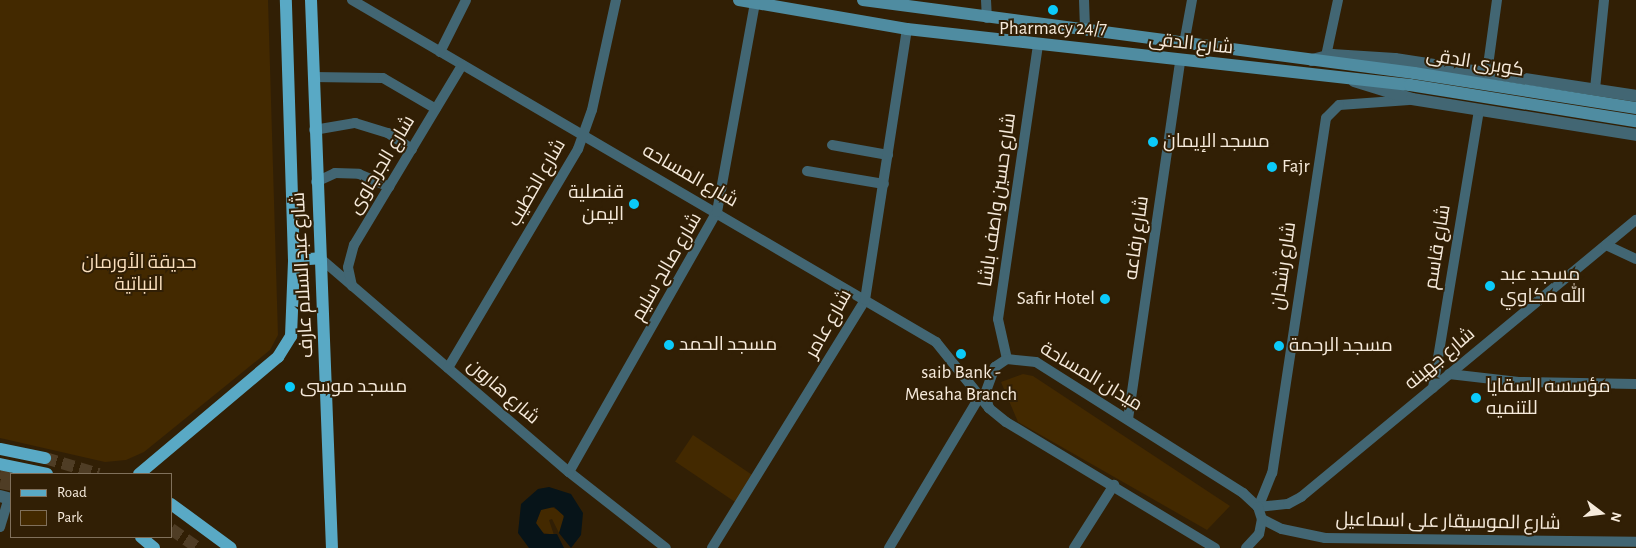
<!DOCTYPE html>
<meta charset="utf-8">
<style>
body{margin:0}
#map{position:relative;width:1636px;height:548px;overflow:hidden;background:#311f05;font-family:"Alegreya Sans",Cairo,sans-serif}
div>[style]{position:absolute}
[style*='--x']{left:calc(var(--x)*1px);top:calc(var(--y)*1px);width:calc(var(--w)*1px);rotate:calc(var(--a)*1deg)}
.green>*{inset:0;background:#432900;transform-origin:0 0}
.water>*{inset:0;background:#071419}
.primary-tunnel>*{height:12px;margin-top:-6px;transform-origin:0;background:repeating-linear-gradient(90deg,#4f3d25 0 12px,transparent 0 18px)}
.minor>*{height:10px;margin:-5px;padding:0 5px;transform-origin:5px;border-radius:5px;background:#426673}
.tertiary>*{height:12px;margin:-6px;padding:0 6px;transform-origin:6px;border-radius:6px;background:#426673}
.secondary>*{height:12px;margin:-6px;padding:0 6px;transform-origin:6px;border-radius:6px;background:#4f8ca1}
.primary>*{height:12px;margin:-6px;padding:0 6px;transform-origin:6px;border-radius:6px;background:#59a9c5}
.secondary-bridge>*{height:12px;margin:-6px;padding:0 6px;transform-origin:6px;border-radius:6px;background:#4f8ca1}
.dots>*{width:14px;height:14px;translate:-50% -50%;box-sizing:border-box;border:2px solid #311f05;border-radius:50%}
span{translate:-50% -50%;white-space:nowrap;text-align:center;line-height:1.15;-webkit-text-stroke:4px #311f05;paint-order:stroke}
.poi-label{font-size:19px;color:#f6eadb}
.left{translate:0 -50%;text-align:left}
.right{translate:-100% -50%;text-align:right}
.street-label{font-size:19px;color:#f6eadb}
.park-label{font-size:19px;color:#fadfbe}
.legend{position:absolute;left:10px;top:473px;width:162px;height:65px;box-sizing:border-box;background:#311f05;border:1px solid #80705b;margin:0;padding:6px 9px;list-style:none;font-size:15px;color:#f6eadb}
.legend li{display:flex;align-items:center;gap:10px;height:25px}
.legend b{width:25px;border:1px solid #80705b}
.north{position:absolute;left:1576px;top:488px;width:50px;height:50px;-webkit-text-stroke:4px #311f05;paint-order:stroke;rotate:105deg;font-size:14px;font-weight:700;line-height:20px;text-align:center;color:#f6eadb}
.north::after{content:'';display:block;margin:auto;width:18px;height:22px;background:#f6eadb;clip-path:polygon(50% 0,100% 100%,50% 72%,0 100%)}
</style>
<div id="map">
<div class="green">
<div style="clip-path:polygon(0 0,268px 0,278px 335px,270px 350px,144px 452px,126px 460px,105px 462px,0 438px)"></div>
<div style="clip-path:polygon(1023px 374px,1033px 376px,1230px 506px,1207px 530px,1018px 422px,1001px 382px)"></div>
<div style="left:693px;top:435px;width:76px;height:32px;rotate:34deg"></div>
<div style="clip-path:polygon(549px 506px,562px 512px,565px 521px,559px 533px,552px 519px,549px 520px,554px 535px,540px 532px,536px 523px,541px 510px)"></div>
</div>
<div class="water">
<div style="clip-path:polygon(549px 487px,571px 494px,583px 513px,581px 535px,571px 548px,559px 533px,564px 516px,554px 507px,541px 510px,536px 523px,544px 534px,557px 534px,564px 548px,529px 548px,518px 533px,521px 504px,538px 489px)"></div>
</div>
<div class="primary-tunnel">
<div style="--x:45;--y:458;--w:56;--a:16.5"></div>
<div style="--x:0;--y:473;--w:11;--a:10"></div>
<div style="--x:0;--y:483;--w:11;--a:10"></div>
<div style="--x:171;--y:529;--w:33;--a:35"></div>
</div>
<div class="minor">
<div style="--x:352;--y:0;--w:677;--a:30.35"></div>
<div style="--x:936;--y:342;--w:85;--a:51.2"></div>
<div style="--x:986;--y:0;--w:18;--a:87"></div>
<div style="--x:1084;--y:0;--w:31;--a:88"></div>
<div style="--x:1184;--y:44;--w:45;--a:-79.7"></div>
<div style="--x:440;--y:52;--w:58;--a:-63.4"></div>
<div style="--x:1326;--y:56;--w:57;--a:-77.9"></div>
<div style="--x:1487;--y:73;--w:74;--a:-82.2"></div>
<div style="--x:313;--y:77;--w:70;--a:0.8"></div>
<div style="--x:383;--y:78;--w:61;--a:30.3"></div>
<div style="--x:1595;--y:89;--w:89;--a:-84.2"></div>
<div style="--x:1409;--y:100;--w:70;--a:175.9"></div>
<div style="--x:1339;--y:105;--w:18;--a:135"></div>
<div style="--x:1326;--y:118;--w:359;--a:98.6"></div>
<div style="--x:1272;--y:473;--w:37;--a:112"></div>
<div style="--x:1258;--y:507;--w:30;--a:-6"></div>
<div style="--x:1288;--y:504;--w:15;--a:-28"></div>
<div style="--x:1301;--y:497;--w:435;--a:-39.6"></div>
<div style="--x:314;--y:130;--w:42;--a:-9.7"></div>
<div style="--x:355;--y:123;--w:34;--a:17"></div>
<div style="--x:388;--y:133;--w:29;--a:34"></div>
<div style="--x:832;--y:145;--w:57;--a:10.1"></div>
<div style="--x:807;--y:171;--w:78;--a:9.6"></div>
<div style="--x:316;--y:182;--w:21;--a:-25"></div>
<div style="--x:335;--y:173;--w:24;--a:2"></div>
<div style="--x:359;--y:174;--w:33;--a:23"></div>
<div style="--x:1606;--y:245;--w:33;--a:25"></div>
<div style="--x:320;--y:258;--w:328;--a:40.7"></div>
<div style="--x:569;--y:472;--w:123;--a:38.1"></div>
<div style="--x:352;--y:286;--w:19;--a:-102"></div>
<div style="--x:348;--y:267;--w:23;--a:-75"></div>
<div style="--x:354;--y:245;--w:210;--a:-59"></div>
<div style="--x:1007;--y:359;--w:41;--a:-102.7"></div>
<div style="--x:998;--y:319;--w:278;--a:-81.7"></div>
<div style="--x:448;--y:368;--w:255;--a:-59.3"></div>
<div style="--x:578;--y:149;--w:41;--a:-70.3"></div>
<div style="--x:592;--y:110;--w:113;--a:-77.7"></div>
<div style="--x:1449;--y:374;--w:70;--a:6.5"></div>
<div style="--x:1519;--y:382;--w:117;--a:1"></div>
<div style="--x:1433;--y:388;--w:281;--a:-80.6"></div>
<div style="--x:1128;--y:419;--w:361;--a:-81.7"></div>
<div style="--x:569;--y:472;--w:299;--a:-60.4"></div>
<div style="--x:717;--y:212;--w:213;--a:-79.7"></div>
<div style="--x:1262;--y:519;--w:22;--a:27"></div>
<div style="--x:1282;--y:529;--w:44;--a:11.8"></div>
<div style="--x:1325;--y:538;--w:311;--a:0.7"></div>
<div style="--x:0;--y:527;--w:30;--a:-73"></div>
<div style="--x:712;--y:548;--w:291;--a:-58.3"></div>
<div style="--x:865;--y:300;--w:274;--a:-81.2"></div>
<div style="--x:889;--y:548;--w:179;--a:-59.1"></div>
<div style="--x:1074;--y:548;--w:75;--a:-57.6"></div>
<div style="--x:1215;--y:548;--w:244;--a:-148.9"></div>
<div style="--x:1006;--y:422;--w:22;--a:-141"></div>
<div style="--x:989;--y:408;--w:15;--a:-106"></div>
<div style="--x:985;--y:394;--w:29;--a:-70"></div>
<div style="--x:995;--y:367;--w:14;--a:-34"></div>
<div style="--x:1007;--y:359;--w:29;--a:6"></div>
<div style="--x:1036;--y:362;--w:245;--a:32.3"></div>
<div style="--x:1243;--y:493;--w:21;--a:43"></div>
<div style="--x:1258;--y:507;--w:13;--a:72"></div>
<div style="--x:1262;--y:519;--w:15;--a:101"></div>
<div style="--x:1259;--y:534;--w:19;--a:133"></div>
</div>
<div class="tertiary">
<div style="--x:1312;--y:60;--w:21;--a:-14"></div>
<div style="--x:1332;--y:55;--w:63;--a:3.6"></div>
<div style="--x:1395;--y:59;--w:244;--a:8.7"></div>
<div style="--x:1354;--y:81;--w:61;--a:17.2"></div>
<div style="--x:1412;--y:99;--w:227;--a:9.1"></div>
<div style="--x:0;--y:496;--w:11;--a:15"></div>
</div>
<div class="secondary">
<div style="--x:739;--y:0;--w:170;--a:9.8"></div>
<div style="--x:907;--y:29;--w:506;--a:6.35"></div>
<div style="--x:863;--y:0;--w:556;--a:7.55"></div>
</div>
<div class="primary">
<div style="--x:311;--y:0;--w:548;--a:87.81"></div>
<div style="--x:294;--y:260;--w:26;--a:-4"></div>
<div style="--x:0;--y:449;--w:46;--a:11.3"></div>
<div style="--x:0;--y:464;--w:48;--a:12"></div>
<div style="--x:139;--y:474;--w:182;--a:-40.1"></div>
<div style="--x:278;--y:357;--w:25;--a:-58"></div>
<div style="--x:291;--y:336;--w:76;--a:-87.7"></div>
<div style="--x:294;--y:260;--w:260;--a:-91.8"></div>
<div style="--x:171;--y:504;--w:74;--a:36.3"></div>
<div style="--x:141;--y:537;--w:17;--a:40"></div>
</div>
<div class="secondary-bridge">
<div style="--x:1414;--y:73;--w:225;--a:9"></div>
<div style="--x:1410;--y:85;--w:229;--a:9.1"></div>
</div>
<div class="dots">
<div style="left:1053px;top:10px;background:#0bcafa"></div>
<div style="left:1153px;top:142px;background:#0bcafa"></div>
<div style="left:1272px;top:167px;background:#0bcafa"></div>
<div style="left:634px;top:204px;background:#0bcafa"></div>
<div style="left:1490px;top:286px;background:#0bcafa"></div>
<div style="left:1105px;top:299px;background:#0bcafa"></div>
<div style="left:669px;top:345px;background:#0bcafa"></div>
<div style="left:1279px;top:346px;background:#0bcafa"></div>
<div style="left:961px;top:354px;background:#0bcafa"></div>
<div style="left:290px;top:387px;background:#0bcafa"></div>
<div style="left:1476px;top:398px;background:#0bcafa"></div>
</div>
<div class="poi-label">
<span style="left:1053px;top:29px">Pharmacy 24/7</span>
<span class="left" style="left:1163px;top:142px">مسجد الإيمان</span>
<span class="left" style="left:1282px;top:167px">Fajr</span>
<span class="right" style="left:624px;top:204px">قنصلية<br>اليمن</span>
<span class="left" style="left:1500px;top:286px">مسجد عبد<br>الله مكاوي</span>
<span class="right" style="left:1095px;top:299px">Safir Hotel</span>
<span class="left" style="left:679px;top:345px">مسجد الحمد</span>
<span class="left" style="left:1289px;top:346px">مسجد الرحمة</span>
<span style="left:961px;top:384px">saib Bank -<br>Mesaha Branch</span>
<span class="left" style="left:300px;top:387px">مسجد موسى</span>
<span class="left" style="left:1486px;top:398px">مؤسسه السقايا<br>للتنميه</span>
</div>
<div class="street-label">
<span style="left:1191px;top:44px;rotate:6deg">شارع الدقى</span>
<span style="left:1475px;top:63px;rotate:9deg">كوبرى الدقى</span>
<span style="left:382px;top:165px;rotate:-59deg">شارع الجرجاوى</span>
<span style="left:690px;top:176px;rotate:30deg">شارع المساحه</span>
<span style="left:537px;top:183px;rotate:-60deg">شارع الخطيب</span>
<span style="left:998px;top:200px;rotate:-82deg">شارع حسين واصف باشا</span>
<span style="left:1137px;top:238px;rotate:-82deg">شارع رفاعه</span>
<span style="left:1438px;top:247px;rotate:-81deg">شارع قاسم</span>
<span style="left:1284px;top:266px;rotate:-82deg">شارع رشدان</span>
<span style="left:667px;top:267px;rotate:-60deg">شارع صالح سليم</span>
<span style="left:303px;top:275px;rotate:-93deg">شارع عبد السلام عارف</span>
<span style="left:829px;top:324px;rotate:-61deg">شارع عامر</span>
<span style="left:1440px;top:359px;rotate:-40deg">شارع جهينه</span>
<span style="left:1091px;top:377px;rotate:31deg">ميدان المساحة</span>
<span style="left:503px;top:392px;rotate:41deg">شارع هارون</span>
<span style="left:1448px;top:522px;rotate:1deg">شارع الموسيقار على اسماعيل</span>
</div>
<div class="park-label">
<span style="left:139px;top:274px">حديقة الأورمان<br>النباتية</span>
</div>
<ul class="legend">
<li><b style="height:6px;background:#59a9c5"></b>Road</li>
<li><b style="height:14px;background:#432900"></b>Park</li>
</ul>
<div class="north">N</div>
</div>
